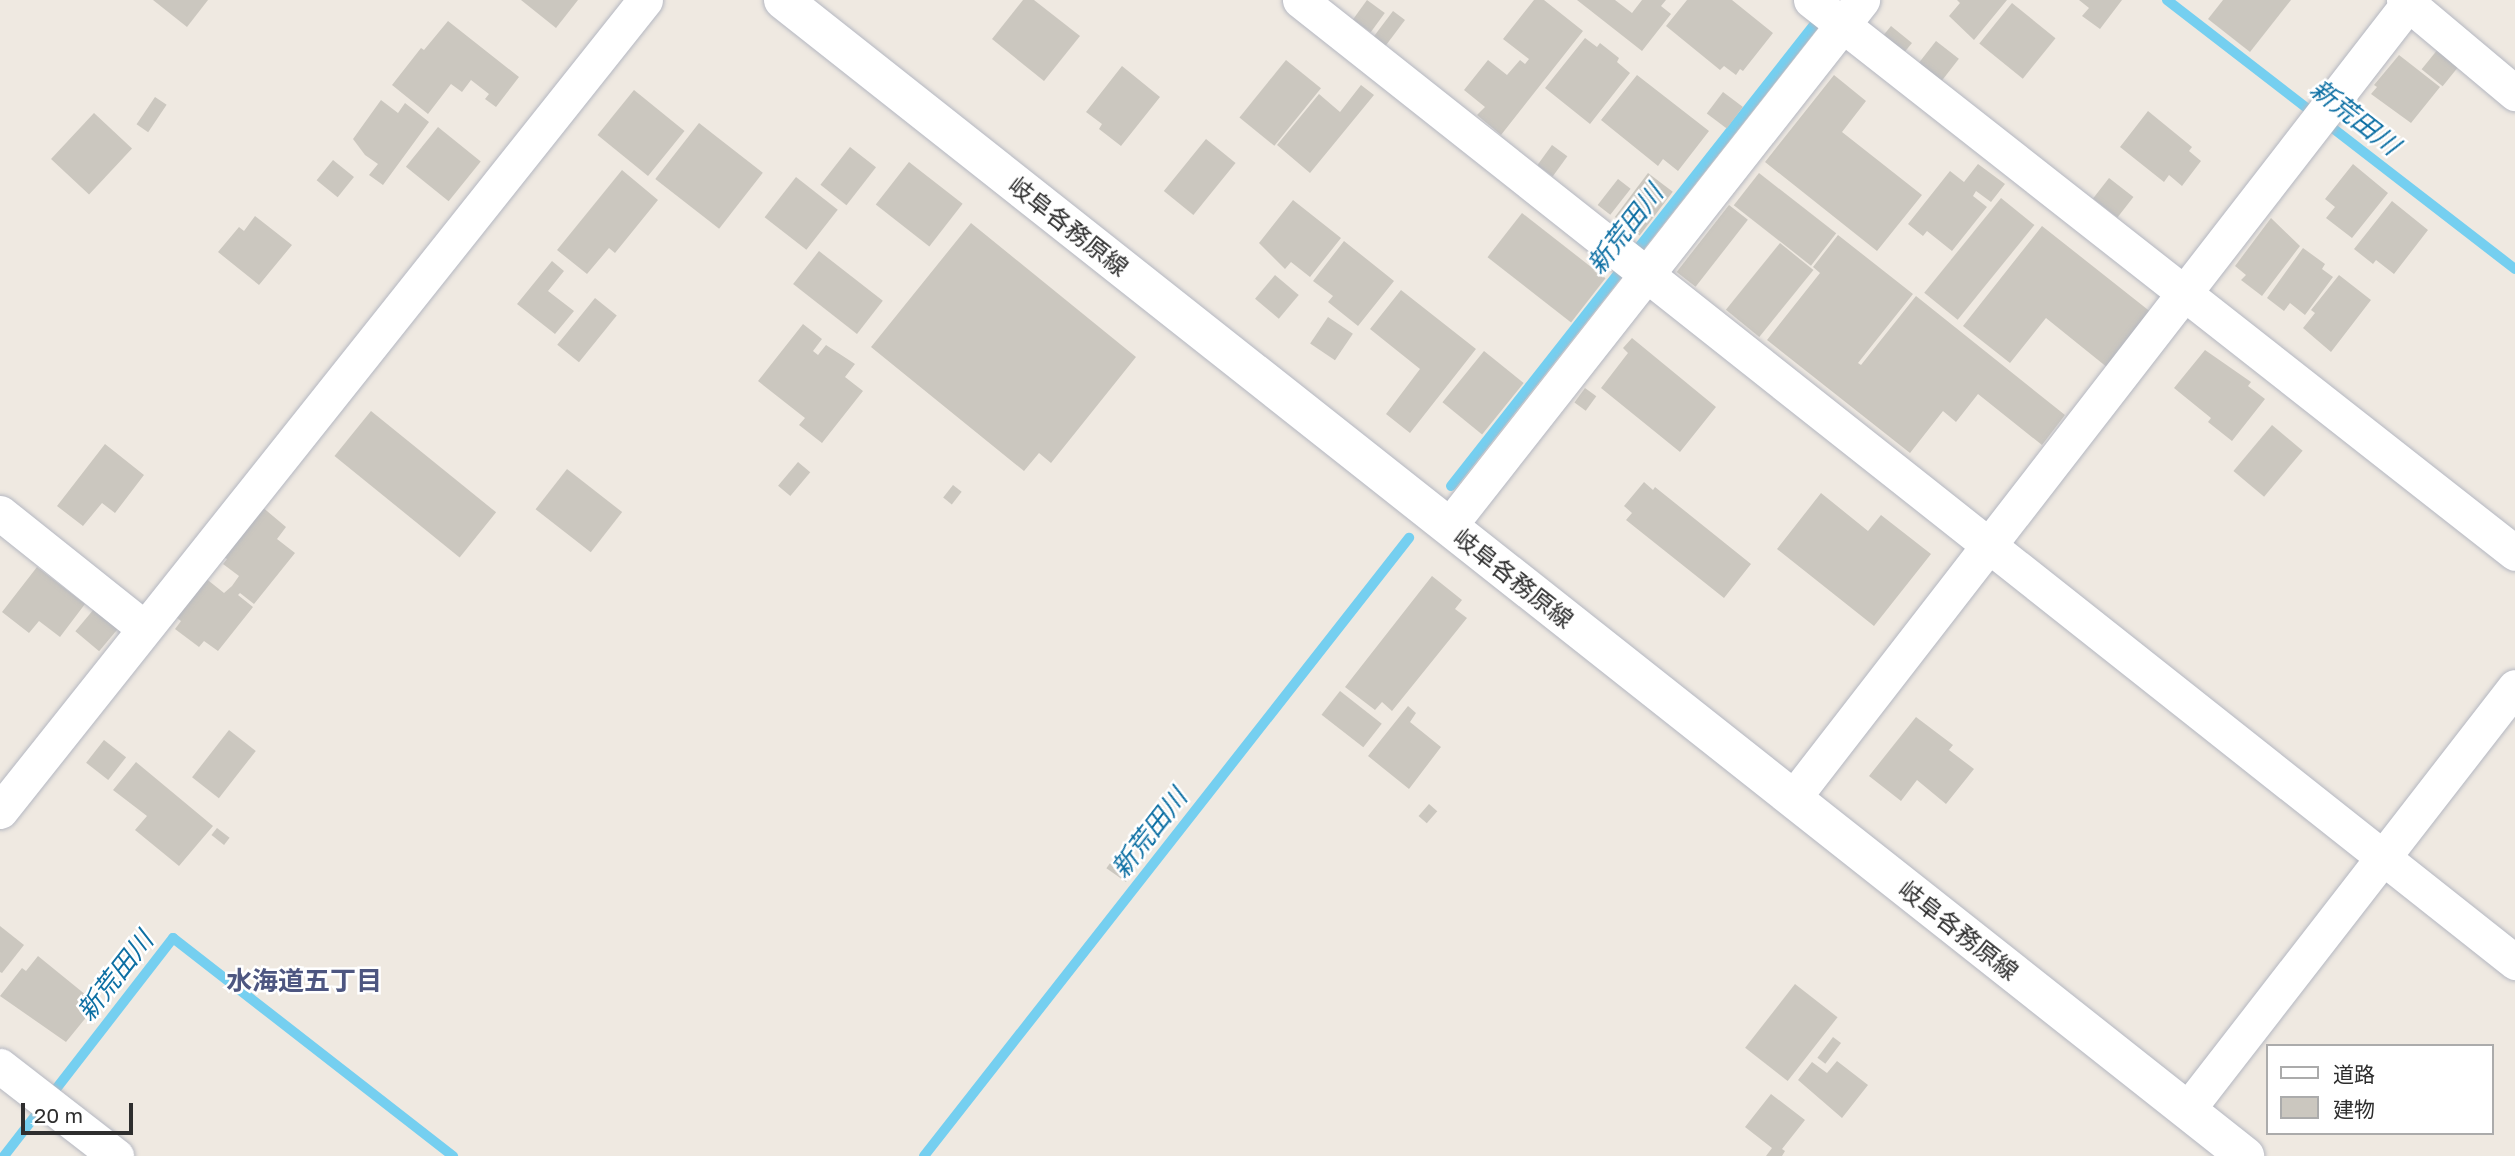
<!DOCTYPE html>
<meta charset="utf-8">
<style>
body{margin:0}
#map{position:relative;width:2515px;height:1156px;overflow:hidden;background:#efe9e1;font-family:"Golos Text","Noto Sans JP",sans-serif}
div>[style]{position:absolute}
[style*='--x']{left:calc(var(--x)*1px);top:calc(var(--y)*1px);width:calc(var(--w)*1px);rotate:calc(var(--a)*1deg)}
.stream>*{height:10px;margin:-5px;padding:0 5px;transform-origin:5px;border-radius:5px;background:#75cff0}
.building>*{inset:0;background:#cbc7bf;transform-origin:0 0}
.roads{filter:drop-shadow(0 0 2px #b4b7c1) drop-shadow(0 0 2px #b4b7c1)}
.street>*{height:35px;margin:-17.5px;padding:0 17.5px;transform-origin:17.5px;border-radius:17.5px;background:#fff}
.secondary>*{height:38px;margin:-19px;padding:0 19px;transform-origin:19px;border-radius:19px;background:#fff}
span{translate:-50% -50%;white-space:nowrap;text-align:center;line-height:1.15;-webkit-text-stroke:5px #fff;paint-order:stroke}
.street-label{font-size:24px;color:#2e2e2e}
.water-label{font-size:26px;color:#0d6fa3;font-style:italic}
.neighbourhood-label{font-size:26px;color:#4d5680;font-weight:700}
.legend{position:absolute;left:2266px;top:1044px;width:228px;height:91px;box-sizing:border-box;background:#fff;border:2px solid #ababab;margin:0;padding:9px 12px;list-style:none;font-size:21px;color:#2e2e2e}
.legend li{display:flex;align-items:center;gap:14px;height:35px}
.legend b{width:35px;border:2px solid #ababab}
.scale{position:absolute;left:21px;top:1103px;width:112px;height:32px;box-sizing:border-box;border:4px solid #2e2e2e;border-top:0;padding-left:9px;font-size:21px;line-height:24px;white-space:nowrap;color:#2e2e2e;-webkit-text-stroke:5px #fff;paint-order:stroke}
</style>
<div id="map">
<div class="stream">
<div style="--x:2167;--y:0;--w:440;--a:37.7"></div>
<div style="--x:1451;--y:486;--w:598;--a:-51.79"></div>
<div style="--x:4;--y:1156;--w:276;--a:-52.2"></div>
<div style="--x:173;--y:938;--w:355;--a:37.9"></div>
<div style="--x:924;--y:1156;--w:786;--a:-51.88"></div>
</div>
<div class="building">
<div style="clip-path:polygon(153px 0,208px 0,187px 27px)"></div>
<div style="clip-path:polygon(521px 0,578px 0,556px 28px)"></div>
<div style="clip-path:polygon(1023px 0,1034px 0,1080px 36px,1044px 81px,992px 39px)"></div>
<div style="left:1367px;top:0;width:22px;height:24px;rotate:36deg"></div>
<div style="clip-path:polygon(1534px 0,1544px 0,1583px 31px,1501px 135px,1477px 115px,1485px 107px,1464px 90px,1488px 60px,1507px 75px,1520px 60px,1525px 64px,1529px 59px,1503px 39px)"></div>
<div style="clip-path:polygon(1577px 0,1615px 0,1632px 13px,1642px 0,1666px 0,1661px 6px,1671px 14px,1642px 51px)"></div>
<div style="clip-path:polygon(1687px 0,1732px 0,1773px 33px,1743px 71px,1740px 69px,1736px 75px,1724px 66px,1720px 70px,1666px 26px)"></div>
<div style="clip-path:polygon(1957px 0,2007px 0,1974px 40px,1949px 16px,1960px 3px)"></div>
<div style="clip-path:polygon(2079px 0,2122px 0,2100px 29px,2082px 16px,2089px 8px)"></div>
<div style="clip-path:polygon(2223px 0,2291px 0,2250px 52px,2208px 19px)"></div>
<div style="left:2012px;top:3px;width:56px;height:52px;rotate:39deg"></div>
<div style="left:1393px;top:11px;width:15px;height:36px;rotate:37deg"></div>
<div style="clip-path:polygon(448px 21px,519px 77px,496px 107px,485px 99px,489px 94px,471px 80px,462px 92px,451px 84px,428px 114px,392px 85px,421px 48px,424px 50px)"></div>
<div style="left:1891px;top:26px;width:27px;height:12px;rotate:39deg"></div>
<div style="clip-path:polygon(1585px 38px,1597px 47px,1600px 43px,1619px 58px,1617px 62px,1630px 73px,1590px 124px,1545px 88px)"></div>
<div style="left:1936px;top:41px;width:29px;height:28px;rotate:38deg"></div>
<div style="left:2438px;top:49px;width:27px;height:26px;rotate:39deg"></div>
<div style="clip-path:polygon(2399px 55px,2440px 87px,2411px 123px,2371px 94px,2377px 87px,2374px 85px)"></div>
<div style="left:1286px;top:60px;width:45px;height:74px;rotate:39deg"></div>
<div style="clip-path:polygon(1122px 66px,1160px 97px,1121px 146px,1099px 129px,1102px 124px,1086px 112px)"></div>
<div style="clip-path:polygon(1637px 75px,1709px 131px,1678px 171px,1663px 159px,1658px 166px,1601px 120px)"></div>
<div style="clip-path:polygon(1834px 75px,1866px 101px,1842px 132px,1922px 195px,1877px 251px,1765px 162px)"></div>
<div style="clip-path:polygon(1361px 85px,1374px 95px,1310px 173px,1277px 145px,1319px 94px,1340px 112px)"></div>
<div style="left:634px;top:90px;width:65px;height:58px;rotate:39deg"></div>
<div style="left:1723px;top:92px;width:25px;height:27px;rotate:37deg"></div>
<div style="left:155px;top:97px;width:14px;height:33px;rotate:34deg"></div>
<div style="clip-path:polygon(381px 100px,398px 113px,405px 103px,429px 122px,383px 185px,369px 175px,378px 164px,365px 155px,353px 139px)"></div>
<div style="clip-path:polygon(2148px 111px,2192px 147px,2189px 151px,2201px 161px,2182px 186px,2169px 175px,2164px 182px,2120px 147px)"></div>
<div style="left:94px;top:113px;width:52px;height:63px;rotate:43deg"></div>
<div style="left:699px;top:123px;width:81px;height:71px;rotate:38deg"></div>
<div style="left:438px;top:127px;width:55px;height:51px;rotate:39deg"></div>
<div style="left:1206px;top:139px;width:38px;height:67px;rotate:39deg"></div>
<div style="left:1552px;top:145px;width:19px;height:25px;rotate:36deg"></div>
<div style="left:850px;top:147px;width:33px;height:48px;rotate:38deg"></div>
<div style="left:333px;top:160px;width:27px;height:26px;rotate:39deg"></div>
<div style="left:909px;top:162px;width:68px;height:54px;rotate:38deg"></div>
<div style="clip-path:polygon(1978px 164px,2005px 184px,1991px 202px,1976px 191px,1973px 196px,1987px 207px,1952px 251px,1927px 231px,1923px 236px,1908px 224px,1950px 171px,1964px 182px)"></div>
<div style="clip-path:polygon(2353px 164px,2388px 193px,2352px 238px,2326px 218px,2335px 207px,2325px 199px)"></div>
<div style="clip-path:polygon(622px 170px,658px 200px,615px 253px,609px 248px,587px 274px,557px 250px)"></div>
<div style="left:1648px;top:173px;width:31px;height:55px;rotate:37deg"></div>
<div style="left:1759px;top:173px;width:98px;height:41px;rotate:38deg"></div>
<div style="left:796px;top:177px;width:53px;height:51px;rotate:38deg"></div>
<div style="left:2109px;top:178px;width:31px;height:26px;rotate:38deg"></div>
<div style="left:1618px;top:179px;width:16px;height:33px;rotate:38deg"></div>
<div style="left:2001px;top:198px;width:43px;height:122px;rotate:39deg"></div>
<div style="clip-path:polygon(1293px 200px,1341px 238px,1310px 277px,1291px 262px,1285px 269px,1259px 243px)"></div>
<div style="clip-path:polygon(2392px 201px,2428px 230px,2394px 274px,2376px 260px,2373px 264px,2354px 249px)"></div>
<div style="left:1729px;top:205px;width:24px;height:85px;rotate:38deg"></div>
<div style="left:1522px;top:213px;width:106px;height:56px;rotate:38deg"></div>
<div style="clip-path:polygon(255px 216px,292px 245px,259px 285px,218px 252px,239px 227px,244px 231px)"></div>
<div style="clip-path:polygon(2271px 218px,2300px 246px,2262px 296px,2241px 280px,2246px 275px,2235px 266px)"></div>
<div style="clip-path:polygon(971px 223px,1136px 357px,1051px 463px,1039px 453px,1024px 471px,871px 347px)"></div>
<div style="clip-path:polygon(2042px 226px,2152px 313px,2108px 368px,2046px 318px,2010px 363px,1963px 326px)"></div>
<div style="clip-path:polygon(1838px 235px,1913px 294px,1858px 363px,1861px 365px,1916px 296px,2065px 415px,2042px 445px,1978px 394px,1956px 422px,1943px 411px,1910px 453px,1767px 340px,1820px 273px,1813px 267px)"></div>
<div style="clip-path:polygon(1344px 241px,1394px 281px,1358px 326px,1328px 302px,1333px 296px,1313px 281px)"></div>
<div style="left:1780px;top:243px;width:43px;height:86px;rotate:39deg"></div>
<div style="clip-path:polygon(2303px 248px,2325px 264px,2322px 269px,2333px 277px,2305px 315px,2290px 303px,2284px 311px,2267px 298px)"></div>
<div style="left:819px;top:251px;width:81px;height:42px;rotate:38deg"></div>
<div style="clip-path:polygon(552px 261px,564px 271px,548px 291px,574px 311px,555px 334px,517px 304px)"></div>
<div style="left:1275px;top:275px;width:31px;height:31px;rotate:40deg"></div>
<div style="clip-path:polygon(2339px 275px,2371px 300px,2331px 352px,2303px 328px,2315px 313px,2311px 310px)"></div>
<div style="clip-path:polygon(1401px 290px,1476px 349px,1410px 433px,1386px 414px,1420px 369px,1370px 329px)"></div>
<div style="left:595px;top:298px;width:28px;height:60px;rotate:39deg"></div>
<div style="left:1328px;top:317px;width:30px;height:32px;rotate:34deg"></div>
<div style="clip-path:polygon(803px 324px,822px 339px,813px 351px,818px 355px,826px 345px,855px 364px,845px 377px,863px 391px,822px 443px,799px 425px,805px 418px,758px 381px)"></div>
<div style="clip-path:polygon(1632px 338px,1716px 407px,1680px 452px,1601px 388px,1628px 353px,1623px 348px)"></div>
<div style="clip-path:polygon(2205px 350px,2251px 382px,2248px 386px,2265px 399px,2232px 441px,2208px 422px,2211px 418px,2174px 388px)"></div>
<div style="left:1484px;top:351px;width:51px;height:66px;rotate:39deg"></div>
<div style="left:1585px;top:388px;width:14px;height:18px;rotate:36deg"></div>
<div style="left:371px;top:411px;width:161px;height:58px;rotate:39deg"></div>
<div style="left:2272px;top:425px;width:40px;height:60px;rotate:40deg"></div>
<div style="clip-path:polygon(105px 444px,144px 475px,115px 513px,102px 503px,83px 526px,57px 506px)"></div>
<div style="left:798px;top:462px;width:16px;height:31px;rotate:40deg"></div>
<div style="left:567px;top:469px;width:70px;height:51px;rotate:38deg"></div>
<div style="clip-path:polygon(1644px 482px,1653px 490px,1655px 487px,1751px 564px,1724px 598px,1626px 520px,1632px 513px,1624px 506px)"></div>
<div style="left:953px;top:485px;width:11px;height:16px;rotate:38deg"></div>
<div style="clip-path:polygon(1821px 493px,1868px 531px,1881px 515px,1931px 554px,1874px 626px,1777px 549px)"></div>
<div style="clip-path:polygon(261px 506px,286px 527px,277px 539px,295px 553px,254px 604px,240px 593px,238px 595px,253px 607px,218px 651px,204px 641px,199px 647px,175px 629px,181px 621px,173px 615px,204px 577px,224px 593px,232px 586px,239px 576px,223px 564px,227px 559px,221px 555px)"></div>
<div style="clip-path:polygon(37px 567px,85px 604px,60px 637px,39px 621px,29px 633px,2px 612px)"></div>
<div style="clip-path:polygon(1432px 576px,1462px 600px,1455px 609px,1467px 618px,1392px 711px,1382px 702px,1375px 710px,1345px 687px)"></div>
<div style="left:94px;top:609px;width:31px;height:29px;rotate:40deg"></div>
<div style="left:1340px;top:691px;width:53px;height:30px;rotate:38deg"></div>
<div style="clip-path:polygon(1408px 706px,1416px 713px,1410px 722px,1441px 747px,1409px 789px,1368px 756px)"></div>
<div style="clip-path:polygon(1916px 717px,1953px 745px,1949px 750px,1974px 769px,1946px 804px,1917px 780px,1901px 801px,1869px 776px)"></div>
<div style="left:229px;top:730px;width:34px;height:60px;rotate:38deg"></div>
<div style="left:104px;top:740px;width:28px;height:29px;rotate:38deg"></div>
<div style="clip-path:polygon(136px 762px,213px 826px,179px 866px,135px 830px,147px 816px,113px 790px)"></div>
<div style="left:1429px;top:804px;width:11px;height:16px;rotate:41deg"></div>
<div style="left:217px;top:828px;width:16px;height:9px;rotate:38deg"></div>
<div style="left:1115px;top:856px;width:24px;height:15px;rotate:35deg"></div>
<div style="clip-path:polygon(0 926px,24px 945px,2px 973px,0 972px)"></div>
<div style="clip-path:polygon(38px 956px,97px 1004px,66px 1042px,0 996px,22px 968px,26px 971px)"></div>
<div style="left:1795px;top:984px;width:54px;height:81px;rotate:38deg"></div>
<div style="left:1833px;top:1037px;width:10px;height:26px;rotate:37deg"></div>
<div style="clip-path:polygon(1837px 1061px,1868px 1085px,1842px 1118px,1798px 1080px,1812px 1062px,1827px 1073px)"></div>
<div style="clip-path:polygon(1771px 1094px,1805px 1120px,1782px 1149px,1785px 1151px,1782px 1156px,1766px 1156px,1772px 1148px,1745px 1127px)"></div>
</div>
<div class="roads">
<div class="street">
<div style="--x:1300;--y:0;--w:1550;--a:38.37"></div>
<div style="--x:1811;--y:0;--w:895;--a:38.15"></div>
<div style="--x:2404;--y:0;--w:145;--a:40"></div>
<div style="--x:0;--y:513;--w:184;--a:38.6"></div>
<div style="--x:1449;--y:526;--w:669;--a:-51.86"></div>
<div style="--x:1793;--y:798;--w:1009;--a:-52.24"></div>
<div style="--x:0;--y:811;--w:1036;--a:-51.5"></div>
<div style="--x:0;--y:1066;--w:147;--a:37.8"></div>
<div style="--x:2187;--y:1110;--w:535;--a:-52.21"></div>
</div>
<div class="secondary">
<div style="--x:783;--y:0;--w:1864;--a:38.33"></div>
</div>
</div>
<div class="street-label">
<span style="left:1069px;top:226px;rotate:38deg">岐阜各務原線</span>
<span style="left:1514px;top:578px;rotate:38deg">岐阜各務原線</span>
<span style="left:1959px;top:930px;rotate:38deg">岐阜各務原線</span>
</div>
<div class="water-label">
<span style="left:2355px;top:117px;rotate:38deg">新荒田川</span>
<span style="left:1625px;top:229px;rotate:-52deg">新荒田川</span>
<span style="left:1149px;top:833px;rotate:-52deg">新荒田川</span>
<span style="left:115px;top:976px;rotate:-52deg">新荒田川</span>
</div>
<div class="neighbourhood-label">
<span style="left:304px;top:981px">水海道五丁目</span>
</div>
<ul class="legend">
<li><b style="height:9px;background:#fff"></b>道路</li>
<li><b style="height:19px;background:#cbc7bf"></b>建物</li>
</ul>
<div class="scale">20 m</div>
</div>
